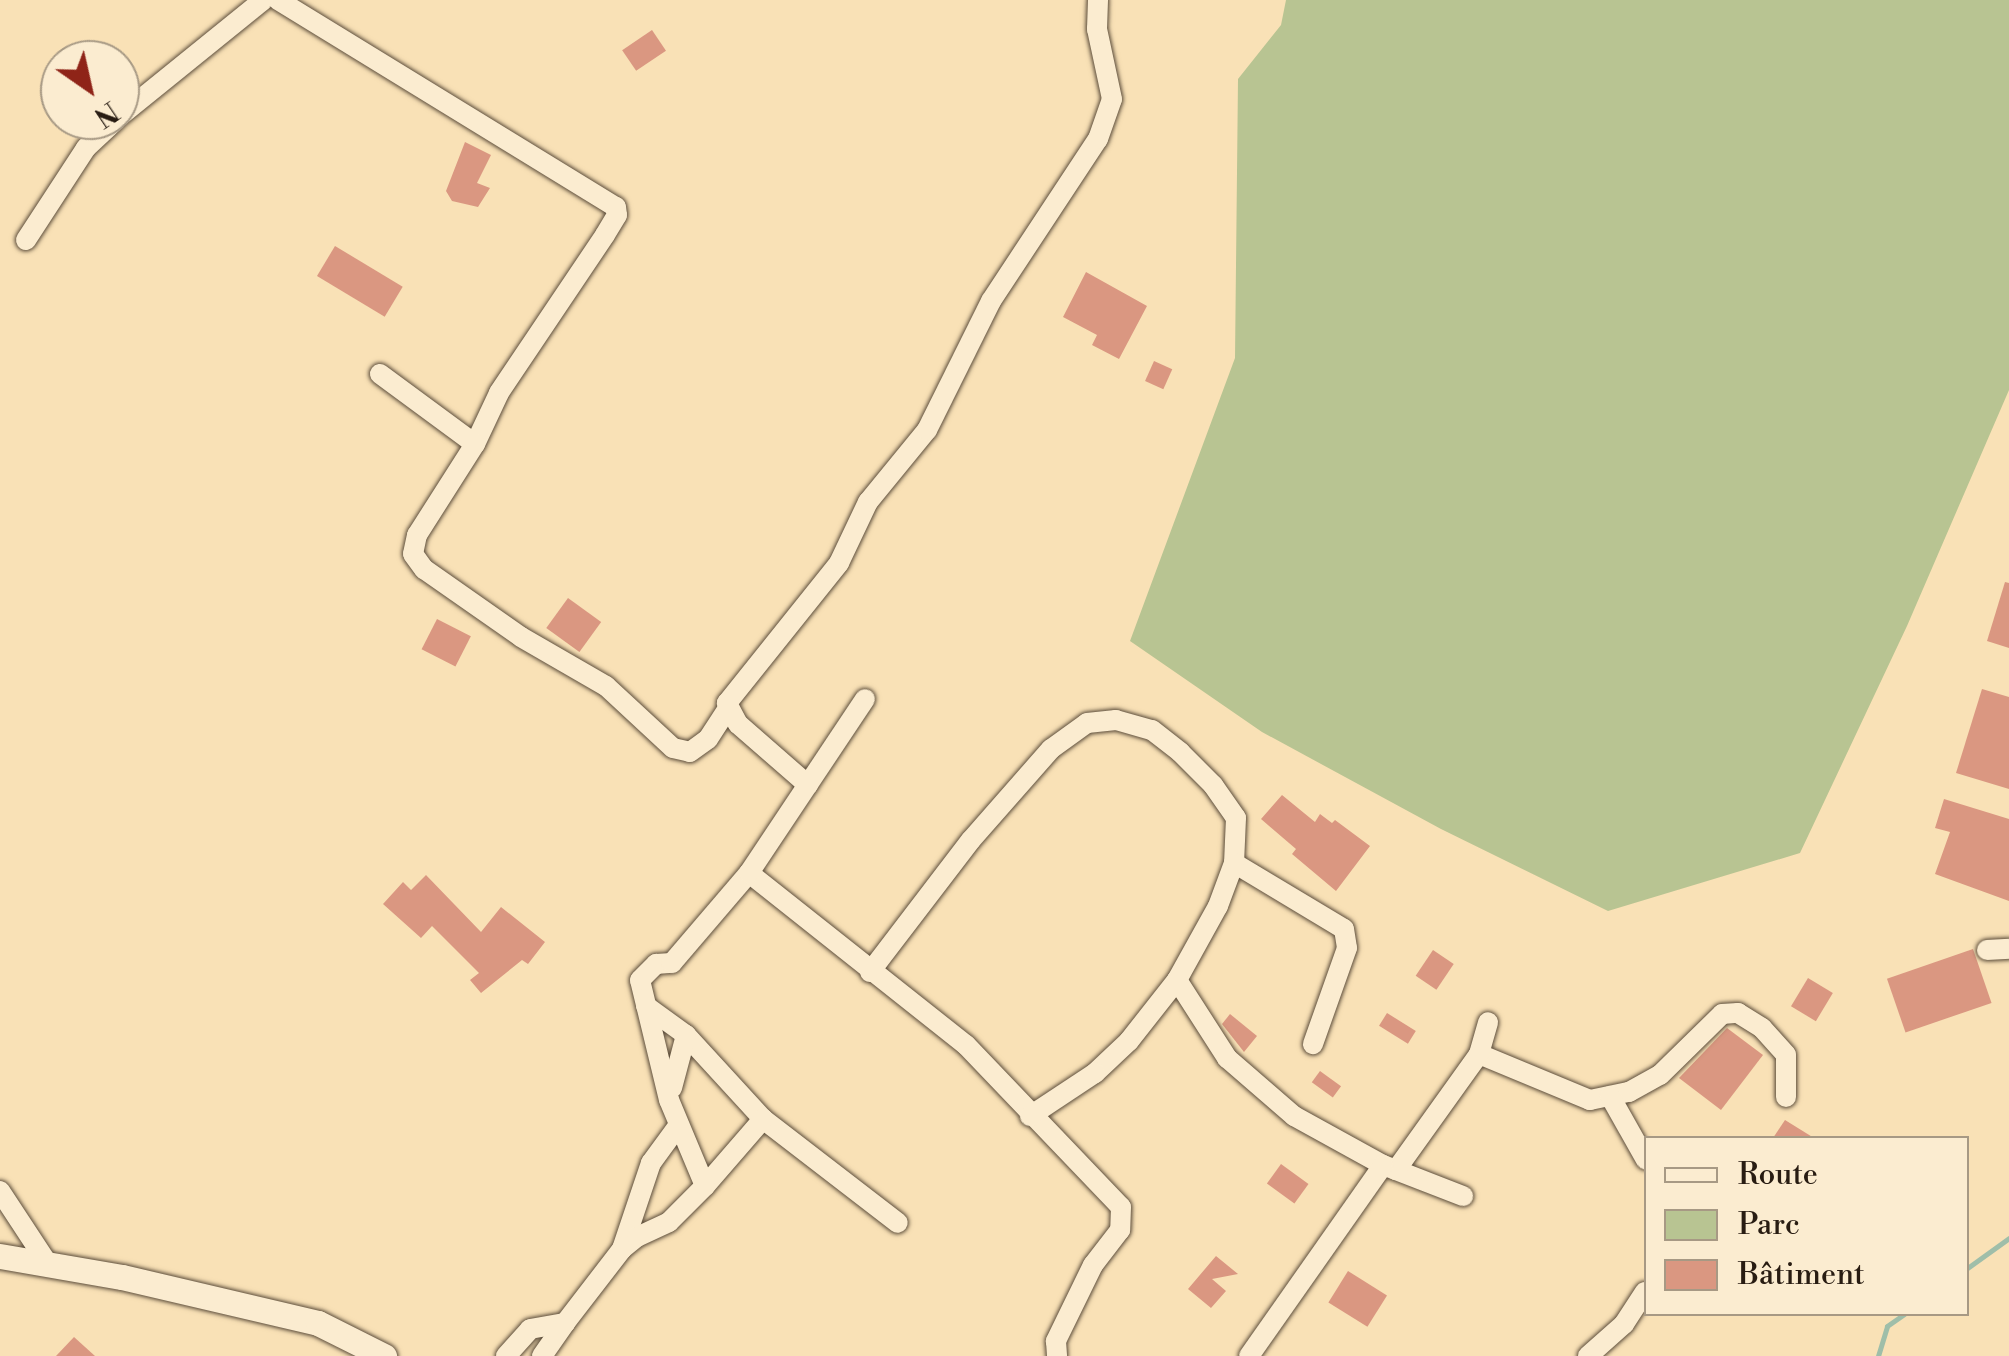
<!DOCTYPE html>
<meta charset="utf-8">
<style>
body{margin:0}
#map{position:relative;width:2009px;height:1356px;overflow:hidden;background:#f9e1b6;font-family:"Libre Bodoni",serif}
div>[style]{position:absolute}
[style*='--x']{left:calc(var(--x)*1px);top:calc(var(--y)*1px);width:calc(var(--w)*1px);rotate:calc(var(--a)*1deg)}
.green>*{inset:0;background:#b8c492}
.stream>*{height:5px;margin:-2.5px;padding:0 2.5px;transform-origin:2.5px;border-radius:2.5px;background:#9fbea9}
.building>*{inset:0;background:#da9781;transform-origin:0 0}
.roads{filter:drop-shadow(0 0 2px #5c4d3b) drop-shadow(0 0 2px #5c4d3b)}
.minor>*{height:20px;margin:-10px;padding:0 10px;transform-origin:10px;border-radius:10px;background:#fbecd0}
.tertiary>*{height:25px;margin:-12.5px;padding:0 12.5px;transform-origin:12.5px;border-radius:12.5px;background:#fbecd0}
span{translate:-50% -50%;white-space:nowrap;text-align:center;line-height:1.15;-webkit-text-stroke:9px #fbecd0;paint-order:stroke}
.legend{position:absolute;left:1644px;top:1136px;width:325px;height:180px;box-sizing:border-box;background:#fbecd0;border:2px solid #a79984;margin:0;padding:12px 18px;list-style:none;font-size:30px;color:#281c12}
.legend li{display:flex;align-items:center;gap:20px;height:50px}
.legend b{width:50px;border:2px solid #a79984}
.north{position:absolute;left:40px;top:40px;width:100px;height:100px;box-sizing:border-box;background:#fbecd0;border:2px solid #a79984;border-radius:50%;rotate:146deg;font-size:28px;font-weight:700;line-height:40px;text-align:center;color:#281c12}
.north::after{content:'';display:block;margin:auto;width:35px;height:45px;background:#8f2418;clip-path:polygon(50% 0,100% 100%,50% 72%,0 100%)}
</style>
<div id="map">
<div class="green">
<div style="clip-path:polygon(1286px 0,2009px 0,2009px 390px,1907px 626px,1800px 853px,1608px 911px,1441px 829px,1262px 732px,1130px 641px,1235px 358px,1238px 79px,1281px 25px)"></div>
</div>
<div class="stream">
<div style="--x:1966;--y:1269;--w:53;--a:-35.8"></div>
<div style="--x:1878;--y:1356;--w:31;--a:-73"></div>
<div style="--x:1887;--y:1326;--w:21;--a:-35"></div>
</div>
<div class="building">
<div style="left:652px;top:30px;width:25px;height:36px;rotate:56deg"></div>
<div style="clip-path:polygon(465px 142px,491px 155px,477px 183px,490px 188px,478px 207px,452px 201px,446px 191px)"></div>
<div style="left:335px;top:246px;width:79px;height:35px;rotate:31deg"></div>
<div style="clip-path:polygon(1086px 272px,1147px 306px,1119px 359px,1092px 345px,1097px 335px,1063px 317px)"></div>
<div style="left:1154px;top:361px;width:20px;height:22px;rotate:24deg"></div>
<div style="clip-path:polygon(2005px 582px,2009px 583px,2009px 648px,1987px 641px)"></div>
<div style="left:568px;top:598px;width:41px;height:37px;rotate:36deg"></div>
<div style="left:437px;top:619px;width:38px;height:34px;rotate:27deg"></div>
<div style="clip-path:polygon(1982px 689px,2009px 697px,2009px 789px,1956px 773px)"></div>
<div style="clip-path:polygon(1282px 795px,1315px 822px,1320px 814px,1332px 823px,1335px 820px,1370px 846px,1336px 891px,1292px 854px,1296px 849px,1261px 819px)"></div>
<div style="clip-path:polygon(1944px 799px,2009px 819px,2009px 901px,1935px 874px,1950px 832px,1935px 828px)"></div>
<div style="clip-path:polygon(426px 875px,481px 932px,501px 907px,545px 942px,528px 964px,522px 960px,481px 993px,470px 980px,479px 973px,432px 926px,421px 938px,383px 904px,403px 882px,411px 890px)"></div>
<div style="left:1973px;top:949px;width:57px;height:91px;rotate:71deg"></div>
<div style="left:1433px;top:950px;width:25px;height:31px;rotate:34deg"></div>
<div style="left:1808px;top:978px;width:29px;height:33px;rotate:31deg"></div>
<div style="left:1387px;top:1013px;width:34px;height:15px;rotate:32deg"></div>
<div style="clip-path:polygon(1230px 1014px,1257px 1036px,1244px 1052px,1222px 1024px)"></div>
<div style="clip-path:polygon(1727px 1028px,1763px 1055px,1721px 1110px,1679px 1078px)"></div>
<div style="left:1320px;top:1071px;width:26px;height:14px;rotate:36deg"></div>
<div style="clip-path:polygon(1785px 1120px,1814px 1138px,1773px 1138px)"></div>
<div style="left:1281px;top:1164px;width:34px;height:24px;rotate:36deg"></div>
<div style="clip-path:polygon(1216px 1256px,1238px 1274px,1212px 1279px,1226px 1291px,1211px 1308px,1188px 1289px)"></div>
<div style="left:1348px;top:1271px;width:46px;height:37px;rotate:32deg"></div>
<div style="clip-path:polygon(74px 1337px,95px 1356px,56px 1356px)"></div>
</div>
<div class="roads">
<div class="minor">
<div style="--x:278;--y:0;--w:396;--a:31.5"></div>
<div style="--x:616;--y:207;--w:8;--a:83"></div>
<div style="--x:617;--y:215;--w:23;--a:121"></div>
<div style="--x:605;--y:235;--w:190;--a:123.9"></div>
<div style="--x:499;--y:393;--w:56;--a:115.2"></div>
<div style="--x:475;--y:444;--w:108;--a:122.5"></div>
<div style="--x:417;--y:535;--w:19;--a:102"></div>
<div style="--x:413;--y:554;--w:19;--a:54"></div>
<div style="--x:424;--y:569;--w:118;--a:35"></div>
<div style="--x:521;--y:637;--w:98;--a:30"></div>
<div style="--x:606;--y:686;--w:91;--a:42.8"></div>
<div style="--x:673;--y:748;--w:17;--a:13"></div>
<div style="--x:690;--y:752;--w:22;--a:-36"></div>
<div style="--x:708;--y:739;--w:35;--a:-57"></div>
<div style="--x:120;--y:116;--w:184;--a:-39"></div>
<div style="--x:26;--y:240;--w:110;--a:-56.9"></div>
<div style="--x:86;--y:148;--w:41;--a:-43"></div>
<div style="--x:380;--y:374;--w:118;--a:36.4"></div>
<div style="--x:808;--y:785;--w:93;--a:-138.9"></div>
<div style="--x:738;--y:724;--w:24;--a:-118"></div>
<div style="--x:727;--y:703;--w:179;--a:-51.3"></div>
<div style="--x:839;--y:563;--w:68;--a:-64.6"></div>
<div style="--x:868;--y:502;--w:93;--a:-50.7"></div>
<div style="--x:927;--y:430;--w:144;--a:-63.6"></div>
<div style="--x:991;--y:301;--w:194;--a:-56.6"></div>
<div style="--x:1098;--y:139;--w:42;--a:-70.7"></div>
<div style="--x:1112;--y:99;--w:72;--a:-102.1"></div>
<div style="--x:1097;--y:29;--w:29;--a:-88"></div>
<div style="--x:1234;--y:863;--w:128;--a:31"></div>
<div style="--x:1344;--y:929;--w:19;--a:81"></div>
<div style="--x:1347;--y:948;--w:102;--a:109.5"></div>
<div style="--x:749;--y:873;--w:277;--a:38.4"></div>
<div style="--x:966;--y:1045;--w:224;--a:46.3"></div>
<div style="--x:1121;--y:1207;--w:23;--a:92"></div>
<div style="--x:1120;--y:1230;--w:44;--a:127.6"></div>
<div style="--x:1093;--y:1265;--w:85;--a:116"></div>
<div style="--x:1056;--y:1341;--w:15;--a:86"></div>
<div style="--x:1987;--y:950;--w:22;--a:-3"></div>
<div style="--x:870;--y:972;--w:166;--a:-52.6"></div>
<div style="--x:971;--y:840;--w:121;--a:-48.7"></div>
<div style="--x:1051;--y:749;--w:44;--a:-35.8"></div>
<div style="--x:1087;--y:723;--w:29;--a:-6"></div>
<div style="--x:1116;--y:720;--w:37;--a:16"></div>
<div style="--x:1152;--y:730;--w:36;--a:38"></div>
<div style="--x:1180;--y:752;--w:47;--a:45"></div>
<div style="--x:1213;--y:785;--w:40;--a:55.1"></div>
<div style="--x:1236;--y:818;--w:45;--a:92.5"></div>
<div style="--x:1234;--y:863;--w:46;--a:110.4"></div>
<div style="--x:1218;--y:906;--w:85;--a:119"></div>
<div style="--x:1177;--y:980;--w:78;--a:128.2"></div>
<div style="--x:1129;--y:1041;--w:47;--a:136.7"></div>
<div style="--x:1095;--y:1073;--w:78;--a:146.5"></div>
<div style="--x:1177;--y:980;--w:93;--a:57.3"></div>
<div style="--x:1227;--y:1058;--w:89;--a:40.9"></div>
<div style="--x:1294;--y:1116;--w:102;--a:28.8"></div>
<div style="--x:1383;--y:1165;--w:86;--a:21.2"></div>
<div style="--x:646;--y:1006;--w:49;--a:35.9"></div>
<div style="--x:686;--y:1035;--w:114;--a:47.5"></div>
<div style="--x:763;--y:1119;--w:170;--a:37.6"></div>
<div style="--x:1479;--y:1054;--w:120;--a:22.5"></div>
<div style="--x:1590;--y:1100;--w:40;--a:-12"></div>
<div style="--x:1629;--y:1092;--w:35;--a:-29"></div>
<div style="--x:1660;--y:1075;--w:87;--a:-44.5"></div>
<div style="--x:1722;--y:1014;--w:16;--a:-4"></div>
<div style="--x:1738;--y:1013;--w:28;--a:32"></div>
<div style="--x:1762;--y:1028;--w:36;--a:48"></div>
<div style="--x:1786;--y:1055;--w:42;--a:90"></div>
<div style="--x:672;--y:1088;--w:55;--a:-75.2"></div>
<div style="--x:1610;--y:1096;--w:73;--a:60.6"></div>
<div style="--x:1396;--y:1170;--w:143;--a:-54.4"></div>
<div style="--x:1479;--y:1054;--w:33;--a:-74"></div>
<div style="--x:705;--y:1186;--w:89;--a:-49.1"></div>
<div style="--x:0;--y:1191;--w:91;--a:56.7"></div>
<div style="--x:622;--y:1249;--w:91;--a:-71.4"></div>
<div style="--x:651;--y:1163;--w:46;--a:-53.9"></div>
<div style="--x:506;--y:1356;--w:36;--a:-48"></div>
<div style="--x:530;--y:1329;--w:36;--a:-10"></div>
<div style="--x:565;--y:1323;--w:93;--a:-52.4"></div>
<div style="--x:622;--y:1249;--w:19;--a:-39"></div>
<div style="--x:637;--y:1237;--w:35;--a:-25"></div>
<div style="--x:669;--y:1222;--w:51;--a:-45"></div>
<div style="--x:705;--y:1186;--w:93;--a:-112.7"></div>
<div style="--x:669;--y:1100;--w:123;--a:-103.6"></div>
<div style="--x:640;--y:980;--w:23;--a:-45"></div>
<div style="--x:656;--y:964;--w:16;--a:-4"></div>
<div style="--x:672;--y:963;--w:118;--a:-49.5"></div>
<div style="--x:749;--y:873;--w:209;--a:-56.3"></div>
<div style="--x:542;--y:1356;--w:40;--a:-55.1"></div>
<div style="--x:1249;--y:1356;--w:233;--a:-54.9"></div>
<div style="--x:1588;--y:1356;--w:48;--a:-41.6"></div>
<div style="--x:1624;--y:1324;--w:38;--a:-57"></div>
</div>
<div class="tertiary">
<div style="--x:0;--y:1256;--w:124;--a:9.8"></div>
<div style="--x:122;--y:1277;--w:201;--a:13.2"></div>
<div style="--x:318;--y:1323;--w:74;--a:26.6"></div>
</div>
</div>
<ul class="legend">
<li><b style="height:12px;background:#fbecd0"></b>Route</li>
<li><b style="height:28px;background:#b8c492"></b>Parc</li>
<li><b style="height:28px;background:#da9781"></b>Bâtiment</li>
</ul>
<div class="north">N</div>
</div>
